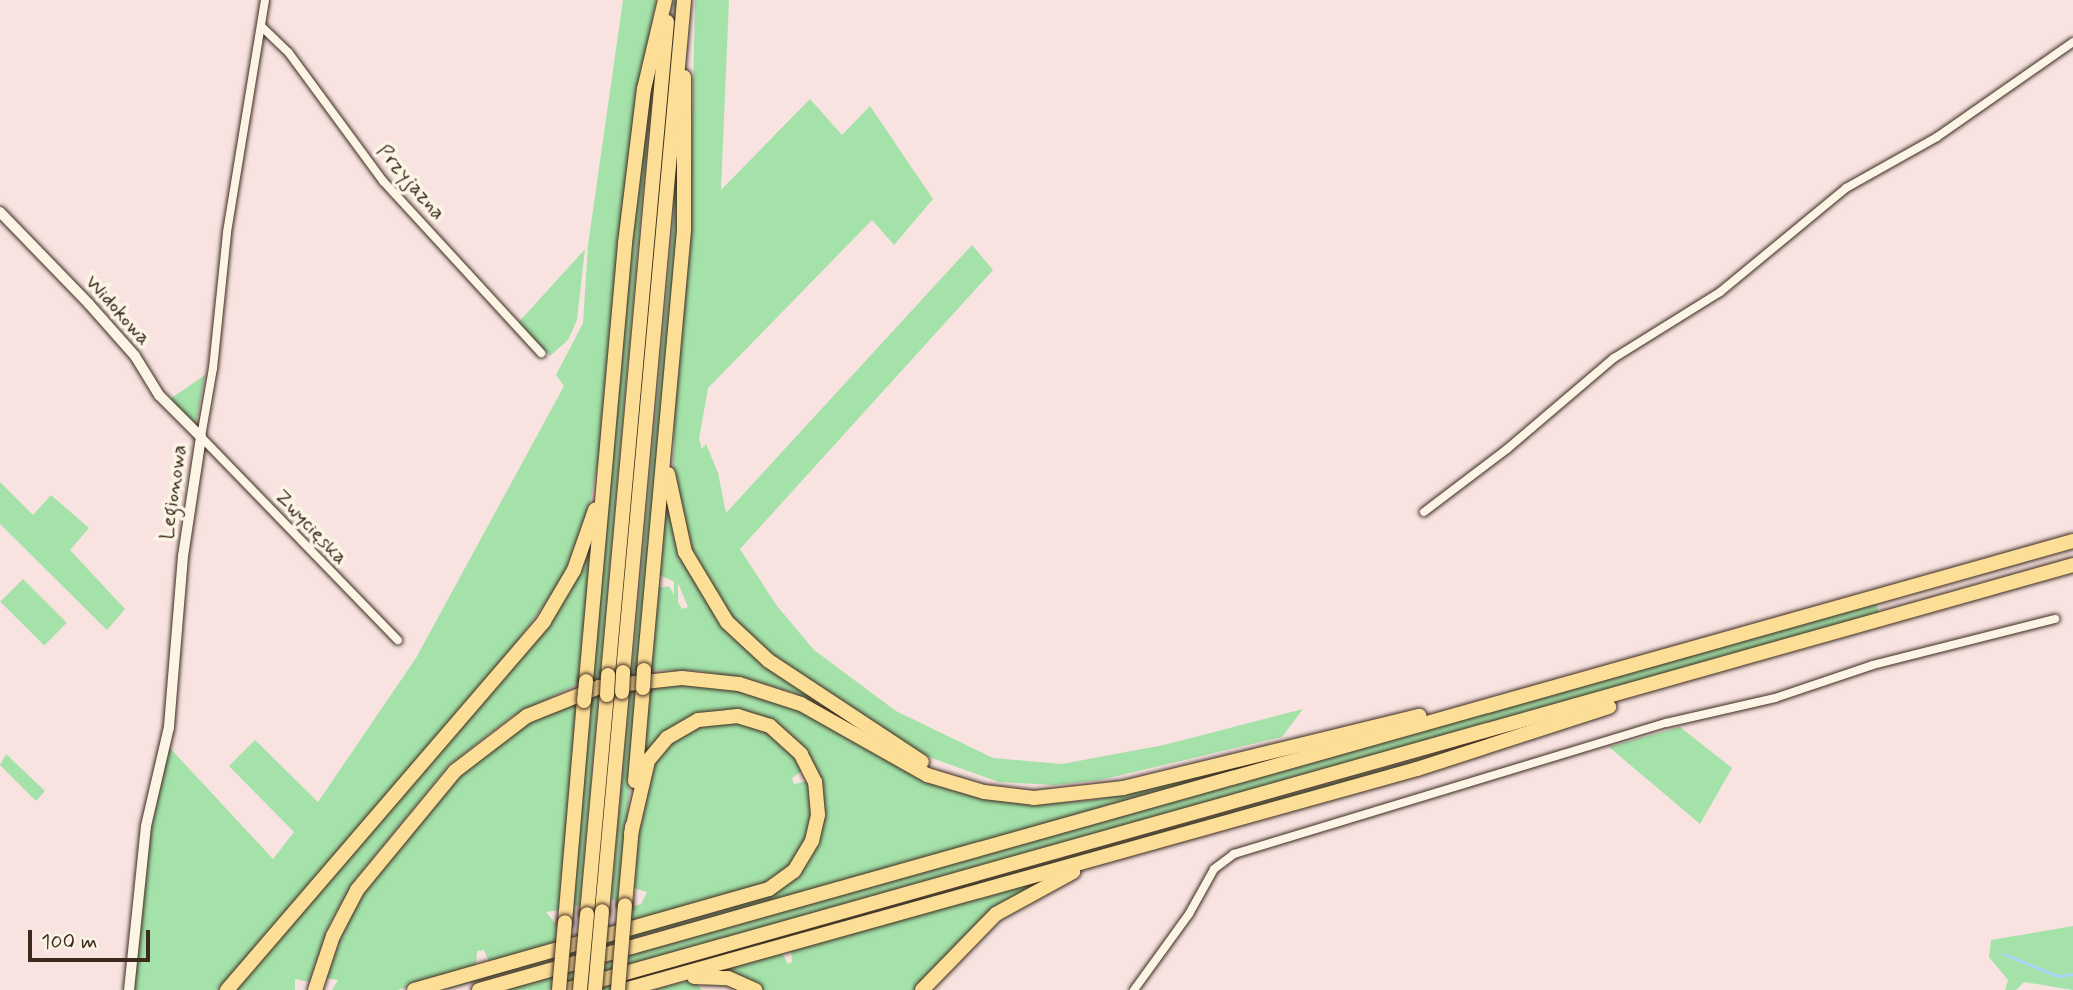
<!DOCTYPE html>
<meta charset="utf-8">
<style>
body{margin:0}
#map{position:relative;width:2073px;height:990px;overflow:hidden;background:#f8e3e1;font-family:Mynerve,sans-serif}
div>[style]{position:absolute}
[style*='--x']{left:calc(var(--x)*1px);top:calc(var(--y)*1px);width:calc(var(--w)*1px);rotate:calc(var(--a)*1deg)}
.green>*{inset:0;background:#a4e2aa;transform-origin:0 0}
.stream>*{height:2.5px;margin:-1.25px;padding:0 1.25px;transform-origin:1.25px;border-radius:1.25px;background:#abd5f6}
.roads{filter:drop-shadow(0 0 2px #3b2a1e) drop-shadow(0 0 2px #3b2a1e)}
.minor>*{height:8px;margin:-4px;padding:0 4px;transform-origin:4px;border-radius:4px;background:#fcf5e5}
.tertiary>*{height:10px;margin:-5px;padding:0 5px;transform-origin:5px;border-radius:5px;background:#fcf5e5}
.motorway>*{height:14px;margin:-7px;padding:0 7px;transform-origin:7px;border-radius:7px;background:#fdde96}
.bridges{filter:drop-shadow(0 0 2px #3b2a1e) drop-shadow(0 0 2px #3b2a1e)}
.motorway-bridge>*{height:14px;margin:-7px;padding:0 7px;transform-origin:7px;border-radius:7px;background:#fdde96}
span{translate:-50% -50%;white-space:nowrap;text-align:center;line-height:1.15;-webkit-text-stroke:7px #fcf5e5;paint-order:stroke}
.street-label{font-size:21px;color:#3b2a1e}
.scale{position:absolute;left:28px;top:930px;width:122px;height:32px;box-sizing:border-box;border:4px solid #3b2a1e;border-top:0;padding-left:9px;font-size:21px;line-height:24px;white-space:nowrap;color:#3b2a1e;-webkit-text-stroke:5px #fcf5e5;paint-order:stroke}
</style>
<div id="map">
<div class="green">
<div style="clip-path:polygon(623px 0,656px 0,636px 110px,600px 451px,590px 504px,562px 581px,508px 654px,218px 990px,133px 990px,146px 855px,169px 747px,273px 859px,294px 832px,229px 766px,255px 740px,318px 802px,416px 658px,564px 386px,556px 375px,583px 323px,588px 245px)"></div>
<div style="left:674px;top:0;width:4px;height:917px"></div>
<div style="clip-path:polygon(695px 0,729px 0,721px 190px,810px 99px,842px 135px,870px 106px,933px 199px,894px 245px,872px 220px,708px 388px,699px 439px,702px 449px,706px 444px,718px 473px,726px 513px,972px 245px,993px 270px,740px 549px,777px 606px,814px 650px,896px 711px,993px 758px,1062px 764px,1164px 745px,1303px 709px,1282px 737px,1100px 780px,1055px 785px,999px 782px,909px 750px,777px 660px,733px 622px,695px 566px,674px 493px,673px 460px,691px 190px)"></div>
<div style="clip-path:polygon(655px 55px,580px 906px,575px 906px,574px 919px,568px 921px,639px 150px)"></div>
<div style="clip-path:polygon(682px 124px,683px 197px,619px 906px,615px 907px,615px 900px,611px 899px)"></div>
<div style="clip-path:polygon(585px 249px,577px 320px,568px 340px,550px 356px,518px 323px)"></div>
<div style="clip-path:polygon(205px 375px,196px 423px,167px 401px)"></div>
<div style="clip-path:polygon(0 482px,33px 515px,51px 495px,89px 528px,70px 550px,125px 609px,107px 630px,0 524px)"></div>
<div style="clip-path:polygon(666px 497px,688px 569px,715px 613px,846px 720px,795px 693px,751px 680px,699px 671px,650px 670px,657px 588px,669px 586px,682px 609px,688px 607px,678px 583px,659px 575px)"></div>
<div style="clip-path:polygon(596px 527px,582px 682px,511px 717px,448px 766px,354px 881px,330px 923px,309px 982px,295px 979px,295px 990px,230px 990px,528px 647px)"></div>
<div style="left:23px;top:579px;width:62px;height:32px;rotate:45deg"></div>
<div style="clip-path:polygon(1876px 604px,1880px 616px,547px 990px,493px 990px)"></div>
<div style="clip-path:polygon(673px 683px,742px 690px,794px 707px,931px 782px,1044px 804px,1092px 800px,1302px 750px,843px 881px,443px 990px,426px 990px,774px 891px,822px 812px,789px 736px,714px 713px,641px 763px,649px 684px)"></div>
<div style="clip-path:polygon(580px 701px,561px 910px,546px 912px,559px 928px,557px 945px,489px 962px,484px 950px,477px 951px,476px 967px,397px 990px,332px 990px,338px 980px,324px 978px,359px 896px,457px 776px,522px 725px)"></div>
<div style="clip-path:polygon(733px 721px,763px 728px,787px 745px,803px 770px,792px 778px,794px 784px,808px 781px,813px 814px,804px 845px,789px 867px,761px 886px,631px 924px,632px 907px,641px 904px,647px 892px,634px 888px,641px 802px,651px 768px,666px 746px,699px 726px)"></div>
<div style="clip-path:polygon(1680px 727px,1732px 768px,1700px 824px,1609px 747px)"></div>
<div style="clip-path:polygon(1503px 738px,613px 990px,593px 990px,1424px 757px)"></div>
<div style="clip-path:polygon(6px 754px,45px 791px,36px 801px,0 765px)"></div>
<div style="clip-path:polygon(1045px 877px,983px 918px,917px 990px,762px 990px,745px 979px,715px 971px,782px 953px,788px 964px,792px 962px,791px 949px)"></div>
<div style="clip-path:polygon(2073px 926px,2073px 990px,2024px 982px,2016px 990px,2005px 990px,2008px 980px,1989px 957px,1991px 940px)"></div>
<div style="clip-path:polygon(694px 981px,702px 990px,654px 990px,678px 983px)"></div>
</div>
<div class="stream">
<div style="--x:2004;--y:954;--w:58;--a:22.2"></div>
<div style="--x:2058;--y:976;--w:15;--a:-8"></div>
</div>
<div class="roads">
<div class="minor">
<div style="--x:265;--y:0;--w:236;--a:99.3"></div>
<div style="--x:227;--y:233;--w:136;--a:95.9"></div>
<div style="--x:213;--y:368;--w:70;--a:99.9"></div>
<div style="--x:201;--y:437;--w:283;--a:45.9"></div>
<div style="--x:262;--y:27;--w:37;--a:44"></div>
<div style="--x:289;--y:53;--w:159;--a:53.7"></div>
<div style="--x:383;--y:181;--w:234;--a:47.4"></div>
<div style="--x:1424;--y:512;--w:104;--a:-37.2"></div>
<div style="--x:1507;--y:449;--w:140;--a:-40.4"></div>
<div style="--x:1614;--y:358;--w:125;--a:-31.9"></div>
<div style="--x:1720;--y:292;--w:163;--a:-39.5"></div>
<div style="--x:1846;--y:188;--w:104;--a:-29.3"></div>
<div style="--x:1937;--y:137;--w:166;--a:-34.9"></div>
<div style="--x:1134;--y:990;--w:94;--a:-54.1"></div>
<div style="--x:1189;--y:914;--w:51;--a:-60.9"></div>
<div style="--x:1214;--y:869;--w:25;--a:-37"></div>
<div style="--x:1234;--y:854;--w:451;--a:-16.9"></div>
<div style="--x:1666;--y:723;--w:112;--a:-12.9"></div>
<div style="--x:1775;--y:698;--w:103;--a:-18.6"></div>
<div style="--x:1873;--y:665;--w:188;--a:-14.2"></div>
</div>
<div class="tertiary">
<div style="--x:0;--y:212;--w:128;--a:45.9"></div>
<div style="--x:89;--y:304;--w:69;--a:48.5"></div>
<div style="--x:135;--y:356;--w:46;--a:58.4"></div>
<div style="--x:159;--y:395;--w:59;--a:45"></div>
<div style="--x:201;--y:437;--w:120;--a:98.6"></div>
<div style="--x:183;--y:556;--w:172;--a:94.7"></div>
<div style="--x:169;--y:727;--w:102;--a:103.1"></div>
<div style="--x:146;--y:826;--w:165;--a:95.9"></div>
</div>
<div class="motorway">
<div style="--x:668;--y:474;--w:80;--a:77.7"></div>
<div style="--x:685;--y:552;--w:82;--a:59"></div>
<div style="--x:727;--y:622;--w:57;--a:42.9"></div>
<div style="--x:769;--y:661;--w:183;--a:33.4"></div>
<div style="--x:644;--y:670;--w:443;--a:-84.8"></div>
<div style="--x:684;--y:229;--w:152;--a:-90"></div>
<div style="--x:623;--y:672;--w:675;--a:-84.81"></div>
<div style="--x:608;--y:675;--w:656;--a:-84.84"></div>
<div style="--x:586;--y:681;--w:440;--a:-84.9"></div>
<div style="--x:625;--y:243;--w:155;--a:-83"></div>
<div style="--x:644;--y:89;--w:91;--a:-76.7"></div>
<div style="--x:635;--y:781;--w:93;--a:-85.1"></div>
<div style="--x:625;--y:905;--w:79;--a:-84.9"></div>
<div style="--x:602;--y:911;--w:220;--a:-84.8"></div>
<div style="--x:587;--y:914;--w:220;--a:-84.8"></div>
<div style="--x:565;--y:922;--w:222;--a:-85.1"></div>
<div style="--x:694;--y:977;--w:34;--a:2"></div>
<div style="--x:728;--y:978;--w:30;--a:24"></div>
<div style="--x:227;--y:990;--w:486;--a:-49.3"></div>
<div style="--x:544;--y:621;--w:59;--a:-59.5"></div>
<div style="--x:574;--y:570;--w:64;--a:-70.7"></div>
<div style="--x:315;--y:990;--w:57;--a:-71.6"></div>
<div style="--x:333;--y:936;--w:52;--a:-62.4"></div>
<div style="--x:357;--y:890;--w:154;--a:-50.5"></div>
<div style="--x:455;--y:771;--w:91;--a:-37.4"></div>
<div style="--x:527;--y:716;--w:78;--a:-21.9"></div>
<div style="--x:599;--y:687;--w:83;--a:-6.2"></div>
<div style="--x:682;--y:678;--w:57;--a:6"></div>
<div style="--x:739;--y:684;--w:65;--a:17.9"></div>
<div style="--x:801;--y:704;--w:145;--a:29.4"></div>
<div style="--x:927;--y:775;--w:59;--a:16.6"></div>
<div style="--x:984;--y:792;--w:50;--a:6.8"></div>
<div style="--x:1034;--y:798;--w:90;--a:-6.4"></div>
<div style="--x:1123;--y:788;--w:305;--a:-13.7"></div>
<div style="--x:414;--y:990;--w:369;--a:-15.9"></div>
<div style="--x:769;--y:889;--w:31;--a:-36"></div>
<div style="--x:794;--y:871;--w:35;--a:-59"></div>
<div style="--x:812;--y:841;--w:27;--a:-77"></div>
<div style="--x:818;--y:815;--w:33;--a:-95"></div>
<div style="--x:815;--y:782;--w:31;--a:-117"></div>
<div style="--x:801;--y:754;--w:42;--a:-137.9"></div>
<div style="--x:770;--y:726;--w:34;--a:-163"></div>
<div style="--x:738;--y:716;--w:40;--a:174.3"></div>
<div style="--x:698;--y:720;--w:36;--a:150"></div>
<div style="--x:667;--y:738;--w:30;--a:130"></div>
<div style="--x:648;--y:761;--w:75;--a:103.1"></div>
<div style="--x:479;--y:990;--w:1656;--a:-15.73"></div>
<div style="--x:565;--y:990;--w:1567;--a:-15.74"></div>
<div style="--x:624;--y:990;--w:823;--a:-15.57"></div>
<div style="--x:1417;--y:769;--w:202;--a:-17.9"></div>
<div style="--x:922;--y:990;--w:106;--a:-45.8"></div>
<div style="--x:996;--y:914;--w:88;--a:-28.6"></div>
</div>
</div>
<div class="bridges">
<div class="motorway-bridge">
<div style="--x:643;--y:688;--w:18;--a:-87"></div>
<div style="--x:622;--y:692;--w:20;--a:-87"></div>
<div style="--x:607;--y:695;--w:20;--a:-87"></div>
<div style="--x:584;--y:701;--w:20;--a:-84"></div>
<div style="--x:559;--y:990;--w:68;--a:-85"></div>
<div style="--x:580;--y:990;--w:76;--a:-84.7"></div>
<div style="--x:595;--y:990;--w:79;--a:-84.9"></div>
<div style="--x:618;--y:990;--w:85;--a:-85.3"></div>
</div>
</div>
<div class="street-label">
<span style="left:411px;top:182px;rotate:49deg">Przyjazna</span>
<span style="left:118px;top:310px;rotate:48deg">Widokowa</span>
<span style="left:173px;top:492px;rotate:-82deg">Legionowa</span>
<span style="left:311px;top:527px;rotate:46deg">Zwycięska</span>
</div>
<div class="scale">100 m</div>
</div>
